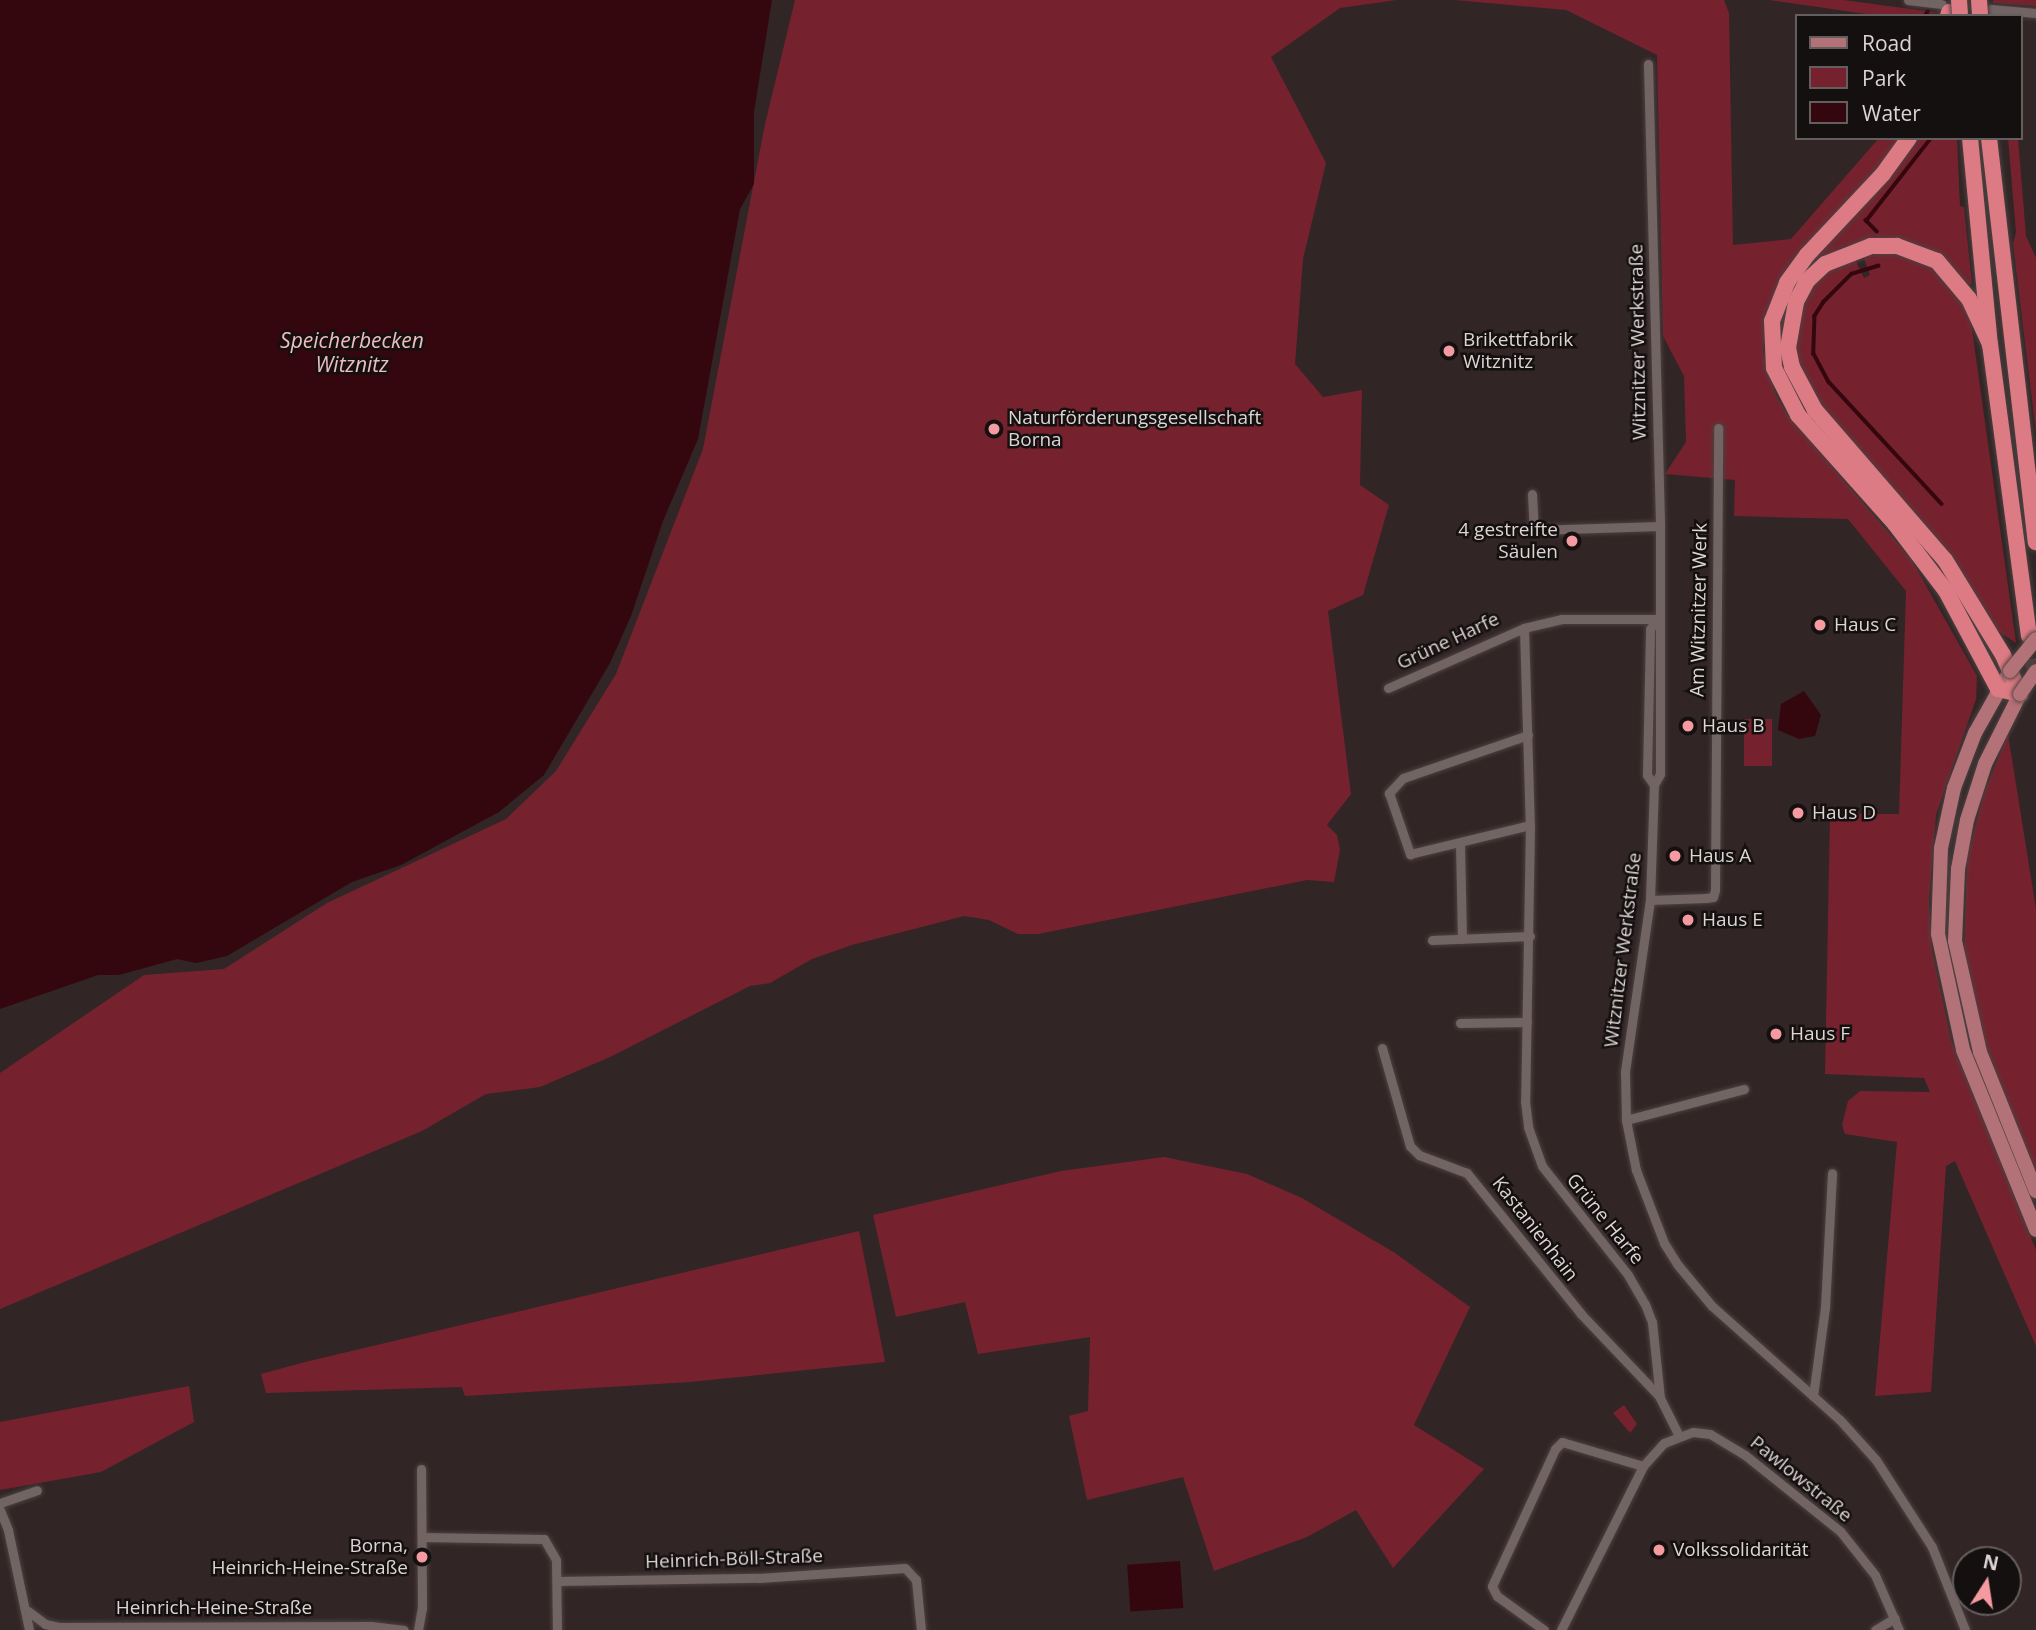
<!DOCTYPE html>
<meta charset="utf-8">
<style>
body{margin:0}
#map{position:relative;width:2036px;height:1630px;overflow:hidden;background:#322525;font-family:"Open Sans",sans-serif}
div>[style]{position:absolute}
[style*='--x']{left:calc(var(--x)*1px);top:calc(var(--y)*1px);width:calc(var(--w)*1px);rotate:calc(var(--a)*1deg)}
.green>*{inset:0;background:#76222e;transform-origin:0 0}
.water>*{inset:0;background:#34070e;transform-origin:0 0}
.stream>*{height:3.5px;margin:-1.75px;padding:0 1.75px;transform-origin:1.75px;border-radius:1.75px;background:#34070e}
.highway-tunnel>*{height:16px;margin-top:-8px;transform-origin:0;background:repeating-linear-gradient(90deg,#4c3f3f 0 16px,transparent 0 24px)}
.roads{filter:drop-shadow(0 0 2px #4c4141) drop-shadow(0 0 2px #4c4141)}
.street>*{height:9px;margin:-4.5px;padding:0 4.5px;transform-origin:4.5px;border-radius:4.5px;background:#736464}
.primary>*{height:14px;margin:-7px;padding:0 7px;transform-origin:7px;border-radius:7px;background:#b27277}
.highway>*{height:16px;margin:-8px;padding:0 8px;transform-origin:8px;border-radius:8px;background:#dc7b83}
.bridges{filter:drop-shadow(0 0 2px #4c4141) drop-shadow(0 0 2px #4c4141)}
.primary-bridge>*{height:14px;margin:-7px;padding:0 7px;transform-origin:7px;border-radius:7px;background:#b27277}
.highway-bridge>*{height:16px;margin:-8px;padding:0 8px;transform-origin:8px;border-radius:8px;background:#dc7b83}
.dots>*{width:19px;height:19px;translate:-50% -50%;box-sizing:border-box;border:4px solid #151010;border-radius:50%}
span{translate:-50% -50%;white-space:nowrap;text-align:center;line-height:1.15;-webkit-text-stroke:5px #151010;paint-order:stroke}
.poi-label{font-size:19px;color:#ddd4d4}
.left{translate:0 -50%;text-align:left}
.right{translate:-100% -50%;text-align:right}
.street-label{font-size:19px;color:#ddd4d4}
.water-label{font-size:21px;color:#f0bcbe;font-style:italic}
.legend{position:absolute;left:1795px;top:14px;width:228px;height:126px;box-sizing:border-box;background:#151010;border:2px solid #655e5e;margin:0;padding:9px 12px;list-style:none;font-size:21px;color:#ddd4d4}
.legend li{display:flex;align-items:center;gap:14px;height:35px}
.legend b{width:35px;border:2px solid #655e5e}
.north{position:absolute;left:1952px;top:1546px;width:70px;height:70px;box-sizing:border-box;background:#151010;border:2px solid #655e5e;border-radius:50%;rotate:12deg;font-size:19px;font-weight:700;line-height:28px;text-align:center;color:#ddd4d4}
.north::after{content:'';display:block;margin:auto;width:24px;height:32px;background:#f49aa0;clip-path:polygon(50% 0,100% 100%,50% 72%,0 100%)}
</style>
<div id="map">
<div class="green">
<div style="clip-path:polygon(795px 0,1397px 0,1340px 8px,1271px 57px,1326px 163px,1303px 259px,1295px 364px,1323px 397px,1362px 390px,1360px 485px,1389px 505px,1363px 595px,1328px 611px,1351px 794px,1327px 825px,1337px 835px,1340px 850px,1334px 882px,1307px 880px,1038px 934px,1018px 934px,989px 920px,964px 916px,852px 945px,812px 959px,770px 983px,750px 986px,610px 1057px,540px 1087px,486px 1094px,422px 1131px,0 1309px,0 1073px,144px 975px,224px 969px,327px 903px,506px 819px,556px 771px,616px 674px,703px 449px,765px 124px)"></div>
<div style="clip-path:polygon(1455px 0,1724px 0,1729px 13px,1733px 245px,1791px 239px,1879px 138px,1901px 138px,1766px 316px,1763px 352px,1776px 395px,1788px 415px,1911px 559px,1977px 676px,1976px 699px,1936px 815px,1929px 901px,1932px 950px,1951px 1040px,2036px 1250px,2036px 1346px,1955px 1161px,1946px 1166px,1931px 1392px,1875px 1396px,1897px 1142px,1845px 1134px,1842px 1125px,1848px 1101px,1860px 1091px,1930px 1092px,1924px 1078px,1825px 1074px,1830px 814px,1899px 814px,1906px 591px,1848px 519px,1734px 516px,1735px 480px,1665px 474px,1686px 442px,1684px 376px,1663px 336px,1657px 55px,1566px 10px)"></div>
<div style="clip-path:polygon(1769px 0,1843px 0,1941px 13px,1880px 16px)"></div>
<div style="clip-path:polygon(1993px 0,2036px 0,2036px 6px,1993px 3px)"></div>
<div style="clip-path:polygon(1914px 138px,1957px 138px,1960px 206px,1964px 207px,1972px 284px,1966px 285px,1939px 256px,1919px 246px,1868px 240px,1845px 246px,1821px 260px,1792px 297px,1784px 328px,1785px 362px,1942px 566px,1926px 554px,1806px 417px,1781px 371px,1779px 316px,1795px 277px)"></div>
<div style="clip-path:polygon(2008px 138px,2018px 138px,2026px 236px,2036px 258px,2036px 433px,2013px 244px,2016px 232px)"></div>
<div style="clip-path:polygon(1889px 250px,1942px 271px,1970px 315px,2016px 643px,1995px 629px,1828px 415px,1807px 387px,1794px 349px,1797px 319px,1810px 289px,1835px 264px,1855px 259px,1864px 278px,1870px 275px,1862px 253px)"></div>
<div style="left:1744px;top:719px;width:28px;height:47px"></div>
<div style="clip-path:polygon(2008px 734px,2036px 909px,2036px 1172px,1998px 1083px,1977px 1018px,1964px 956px,1967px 858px,1984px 793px)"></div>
<div style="clip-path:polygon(1164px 1157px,1247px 1174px,1302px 1198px,1395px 1253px,1470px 1307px,1414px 1425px,1484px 1469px,1393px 1568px,1356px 1510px,1307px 1537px,1214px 1571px,1183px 1477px,1087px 1500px,1069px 1416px,1088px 1411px,1090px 1337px,978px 1354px,965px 1302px,896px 1317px,873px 1215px,1061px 1171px)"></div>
<div style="clip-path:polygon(859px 1231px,885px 1362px,690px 1382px,465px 1396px,462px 1387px,266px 1393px,261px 1374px,305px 1362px)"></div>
<div style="clip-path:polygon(189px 1386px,194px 1422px,101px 1472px,0 1490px,0 1422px)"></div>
<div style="clip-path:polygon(1624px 1405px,1637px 1424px,1630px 1433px,1613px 1413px)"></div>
</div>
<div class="water">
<div style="clip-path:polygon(0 0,772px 0,754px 112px,754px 184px,740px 209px,698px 439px,663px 521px,631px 616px,610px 663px,544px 775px,499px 812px,401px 865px,352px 882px,227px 956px,196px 963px,177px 959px,119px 975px,98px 975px,0 1009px)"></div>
<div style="clip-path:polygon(1804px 691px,1821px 715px,1815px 736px,1799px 739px,1778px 730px,1781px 704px)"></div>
<div style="left:1180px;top:1561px;width:47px;height:53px;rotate:86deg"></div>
</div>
<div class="stream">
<div style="--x:1925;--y:16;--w:6;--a:-59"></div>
<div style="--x:1877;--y:232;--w:16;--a:-135"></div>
<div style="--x:1866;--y:221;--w:105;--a:-51.9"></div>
<div style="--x:1879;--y:266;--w:28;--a:163"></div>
<div style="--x:1852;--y:274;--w:40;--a:135"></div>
<div style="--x:1824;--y:302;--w:17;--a:123"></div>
<div style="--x:1815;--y:316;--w:38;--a:92"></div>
<div style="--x:1814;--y:354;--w:32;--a:62"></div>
<div style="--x:1829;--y:382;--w:166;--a:47.2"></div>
</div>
<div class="highway-tunnel">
<div style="--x:2029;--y:635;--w:45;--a:81"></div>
</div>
<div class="roads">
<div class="street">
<div style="--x:1908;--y:0;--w:34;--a:7"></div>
<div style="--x:1991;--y:9;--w:45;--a:5.1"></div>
<div style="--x:1648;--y:64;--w:462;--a:88.5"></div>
<div style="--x:1660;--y:526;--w:248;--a:90"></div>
<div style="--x:1660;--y:774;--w:13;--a:119"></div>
<div style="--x:1654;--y:785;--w:115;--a:92"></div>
<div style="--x:1650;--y:900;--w:174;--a:98.3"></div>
<div style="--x:1625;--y:1072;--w:48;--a:88.8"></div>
<div style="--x:1626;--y:1120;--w:51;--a:78.7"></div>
<div style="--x:1636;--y:1170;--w:78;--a:69"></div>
<div style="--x:1664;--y:1243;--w:25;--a:58"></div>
<div style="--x:1677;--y:1264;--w:55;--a:50.2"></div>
<div style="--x:1712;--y:1306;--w:171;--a:41.7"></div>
<div style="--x:1840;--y:1420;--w:54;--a:48"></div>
<div style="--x:1876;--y:1460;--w:103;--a:57.2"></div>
<div style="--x:1932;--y:1547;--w:89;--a:68.3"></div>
<div style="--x:1532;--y:494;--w:36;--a:87"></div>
<div style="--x:1534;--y:530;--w:126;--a:-1.8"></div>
<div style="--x:1657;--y:619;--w:95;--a:180"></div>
<div style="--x:1562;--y:619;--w:39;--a:167"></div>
<div style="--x:1524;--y:628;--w:197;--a:88.3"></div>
<div style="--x:1530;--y:825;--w:276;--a:91"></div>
<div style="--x:1525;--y:1101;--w:26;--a:83"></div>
<div style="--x:1528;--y:1127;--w:41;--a:70.3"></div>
<div style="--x:1542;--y:1166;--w:139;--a:51.7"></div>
<div style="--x:1628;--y:1275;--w:34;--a:60"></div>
<div style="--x:1645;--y:1304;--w:19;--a:69"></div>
<div style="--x:1652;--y:1322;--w:76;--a:84"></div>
<div style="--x:1660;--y:1398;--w:40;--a:63.4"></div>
<div style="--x:1388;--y:688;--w:149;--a:-23.8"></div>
<div style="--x:1528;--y:735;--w:132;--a:161"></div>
<div style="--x:1403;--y:778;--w:21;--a:133"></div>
<div style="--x:1389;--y:793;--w:65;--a:71"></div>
<div style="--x:1410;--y:854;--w:123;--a:-13.6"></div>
<div style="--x:1654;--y:785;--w:12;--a:-125"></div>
<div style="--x:1647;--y:775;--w:146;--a:-88.8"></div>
<div style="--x:1650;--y:629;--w:12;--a:-55"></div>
<div style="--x:1460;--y:844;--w:95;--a:88.8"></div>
<div style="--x:1650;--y:900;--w:56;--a:-2"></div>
<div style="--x:1706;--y:898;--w:7;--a:-8"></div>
<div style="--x:1713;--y:897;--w:7;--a:-74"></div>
<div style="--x:1715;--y:890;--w:462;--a:-89.6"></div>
<div style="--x:1432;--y:940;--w:98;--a:-2.3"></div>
<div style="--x:1460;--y:1023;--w:67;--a:-0.9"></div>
<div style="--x:1382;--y:1048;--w:102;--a:74.1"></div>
<div style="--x:1410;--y:1146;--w:13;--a:45"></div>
<div style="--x:1419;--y:1155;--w:51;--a:20.6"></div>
<div style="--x:1467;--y:1173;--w:181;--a:51"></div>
<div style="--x:1581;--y:1314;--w:113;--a:46.4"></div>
<div style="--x:1626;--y:1120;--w:122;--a:-14.7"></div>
<div style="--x:1813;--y:1396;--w:90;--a:-82.3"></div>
<div style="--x:1825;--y:1307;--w:134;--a:-87"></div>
<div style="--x:0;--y:1503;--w:39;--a:-19"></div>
<div style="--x:0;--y:1510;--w:22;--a:68"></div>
<div style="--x:8;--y:1530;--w:102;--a:78.1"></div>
<div style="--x:422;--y:1537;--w:122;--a:0.9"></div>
<div style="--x:544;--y:1539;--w:24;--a:60"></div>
<div style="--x:556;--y:1560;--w:70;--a:89.2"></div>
<div style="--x:558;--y:1581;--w:201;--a:-0.9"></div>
<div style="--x:759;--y:1578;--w:146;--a:-3.9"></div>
<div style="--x:905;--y:1568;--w:16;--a:47"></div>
<div style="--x:916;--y:1580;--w:50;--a:84.3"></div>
<div style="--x:28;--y:1611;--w:21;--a:37"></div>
<div style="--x:45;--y:1624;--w:14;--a:12"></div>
<div style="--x:59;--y:1627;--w:312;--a:-0.2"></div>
<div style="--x:371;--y:1626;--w:33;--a:7"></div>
<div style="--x:418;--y:1630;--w:22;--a:-80"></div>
<div style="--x:422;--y:1608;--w:139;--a:-90.4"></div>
<div style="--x:1544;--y:1630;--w:58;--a:-144.1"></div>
<div style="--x:1497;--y:1596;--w:11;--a:-117"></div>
<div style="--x:1492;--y:1586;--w:151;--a:-65.3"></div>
<div style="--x:1555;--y:1449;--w:10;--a:-45"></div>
<div style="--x:1562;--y:1442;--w:84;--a:16.5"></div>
<div style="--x:1561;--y:1630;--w:183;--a:-63.4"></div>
<div style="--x:1643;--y:1466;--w:31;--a:-48"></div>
<div style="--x:1664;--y:1443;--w:31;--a:-21"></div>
<div style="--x:1693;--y:1432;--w:17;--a:7"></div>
<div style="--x:1710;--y:1434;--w:41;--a:31"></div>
<div style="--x:1745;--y:1455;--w:122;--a:38.7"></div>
<div style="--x:1840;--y:1531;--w:56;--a:51.5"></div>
<div style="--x:1875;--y:1575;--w:60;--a:66.4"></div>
<div style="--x:1875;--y:1630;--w:23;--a:-31"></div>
</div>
<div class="primary">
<div style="--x:2010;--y:671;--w:71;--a:119.4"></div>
<div style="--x:1975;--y:733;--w:59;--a:110.9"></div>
<div style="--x:1954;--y:788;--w:61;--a:102.2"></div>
<div style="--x:1941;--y:848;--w:86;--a:92"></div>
<div style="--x:1938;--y:934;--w:119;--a:77.8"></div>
<div style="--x:1963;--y:1050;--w:194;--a:67.9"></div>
<div style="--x:2020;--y:694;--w:78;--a:116.6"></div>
<div style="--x:1985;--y:764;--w:59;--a:107.8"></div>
<div style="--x:1967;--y:820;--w:50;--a:100.4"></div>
<div style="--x:1958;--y:869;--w:72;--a:92.4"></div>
<div style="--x:1955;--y:941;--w:114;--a:77.3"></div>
<div style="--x:1980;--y:1052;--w:150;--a:68.1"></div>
</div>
<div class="highway">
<div style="--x:1948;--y:16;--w:4;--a:-76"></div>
<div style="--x:1909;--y:138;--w:44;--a:125.8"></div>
<div style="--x:1883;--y:174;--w:111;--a:133.2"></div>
<div style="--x:1807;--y:255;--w:34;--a:126"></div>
<div style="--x:1787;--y:283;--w:41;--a:111.5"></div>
<div style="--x:1772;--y:321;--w:47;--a:87.6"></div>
<div style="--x:1774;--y:368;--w:53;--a:62.9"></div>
<div style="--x:1798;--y:415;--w:146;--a:48.3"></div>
<div style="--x:1895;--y:524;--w:84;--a:52.7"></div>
<div style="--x:1946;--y:591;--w:111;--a:62"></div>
<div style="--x:1998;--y:689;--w:23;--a:13"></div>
<div style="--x:1970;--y:138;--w:207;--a:84.5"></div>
<div style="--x:1990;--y:344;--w:294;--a:82.4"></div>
<div style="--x:1989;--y:138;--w:407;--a:83.4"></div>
<div style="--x:1990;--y:344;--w:50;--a:-115"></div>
<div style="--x:1969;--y:299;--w:50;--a:-130.1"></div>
<div style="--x:1937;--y:261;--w:43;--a:-159.4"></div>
<div style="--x:1897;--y:246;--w:26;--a:180"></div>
<div style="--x:1871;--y:246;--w:49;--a:158.6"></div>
<div style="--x:1825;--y:264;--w:25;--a:137"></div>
<div style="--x:1807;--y:281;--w:24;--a:118"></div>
<div style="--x:1796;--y:302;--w:47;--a:99.9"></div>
<div style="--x:1788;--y:348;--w:19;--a:78"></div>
<div style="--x:1792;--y:367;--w:49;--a:61.9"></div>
<div style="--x:1815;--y:410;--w:198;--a:49.1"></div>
<div style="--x:1945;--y:560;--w:111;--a:58.6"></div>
<div style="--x:2003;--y:655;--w:43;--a:66.4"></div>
</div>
</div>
<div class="bridges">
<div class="primary-bridge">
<div style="--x:2010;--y:671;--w:41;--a:-50.9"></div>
<div style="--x:2020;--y:694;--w:28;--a:-55"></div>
</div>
<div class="highway-bridge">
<div style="--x:1959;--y:0;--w:13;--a:86"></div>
<div style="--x:1979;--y:0;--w:16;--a:86"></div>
</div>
</div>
<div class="dots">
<div style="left:1449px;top:351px;background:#f49aa0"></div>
<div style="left:994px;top:429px;background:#f49aa0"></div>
<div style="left:1572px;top:541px;background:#f49aa0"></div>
<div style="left:1820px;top:625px;background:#f49aa0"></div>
<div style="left:1688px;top:726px;background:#f49aa0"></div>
<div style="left:1798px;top:813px;background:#f49aa0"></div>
<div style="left:1675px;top:856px;background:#f49aa0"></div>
<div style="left:1688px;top:920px;background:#f49aa0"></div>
<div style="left:1776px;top:1034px;background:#f49aa0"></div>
<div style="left:1659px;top:1550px;background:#f49aa0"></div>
<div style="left:422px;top:1557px;background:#f49aa0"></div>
</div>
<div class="poi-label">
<span class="left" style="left:1463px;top:351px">Brikettfabrik<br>Witznitz</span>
<span class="left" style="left:1008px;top:429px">Naturförderungsgesellschaft<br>Borna</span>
<span class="right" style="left:1558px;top:541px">4 gestreifte<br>Säulen</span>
<span class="left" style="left:1834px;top:625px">Haus C</span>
<span class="left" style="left:1702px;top:726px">Haus B</span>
<span class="left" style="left:1812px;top:813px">Haus D</span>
<span class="left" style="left:1689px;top:856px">Haus A</span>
<span class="left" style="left:1702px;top:920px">Haus E</span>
<span class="left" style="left:1790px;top:1034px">Haus F</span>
<span class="right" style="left:408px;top:1557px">Borna,<br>Heinrich-Heine-Straße</span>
<span class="left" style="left:1673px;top:1550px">Volkssolidarität</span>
</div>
<div class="street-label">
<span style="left:1638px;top:342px;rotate:-91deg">Witznitzer Werkstraße</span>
<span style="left:1699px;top:610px;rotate:-89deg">Am Witznitzer Werk</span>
<span style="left:1448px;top:641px;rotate:-25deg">Grüne Harfe</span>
<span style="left:1623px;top:950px;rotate:-83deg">Witznitzer Werkstraße</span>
<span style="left:1605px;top:1219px;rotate:51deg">Grüne Harfe</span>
<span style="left:1535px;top:1229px;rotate:52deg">Kastanienhain</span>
<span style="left:1801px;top:1479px;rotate:39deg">Pawlowstraße</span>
<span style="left:734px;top:1559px;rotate:-2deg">Heinrich-Böll-Straße</span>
<span style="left:214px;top:1608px">Heinrich-Heine-Straße</span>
</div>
<div class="water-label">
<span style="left:352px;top:352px">Speicherbecken<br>Witznitz</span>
</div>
<ul class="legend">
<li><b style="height:9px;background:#b27277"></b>Road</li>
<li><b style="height:19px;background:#76222e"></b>Park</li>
<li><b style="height:19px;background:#34070e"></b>Water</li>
</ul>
<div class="north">N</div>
</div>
